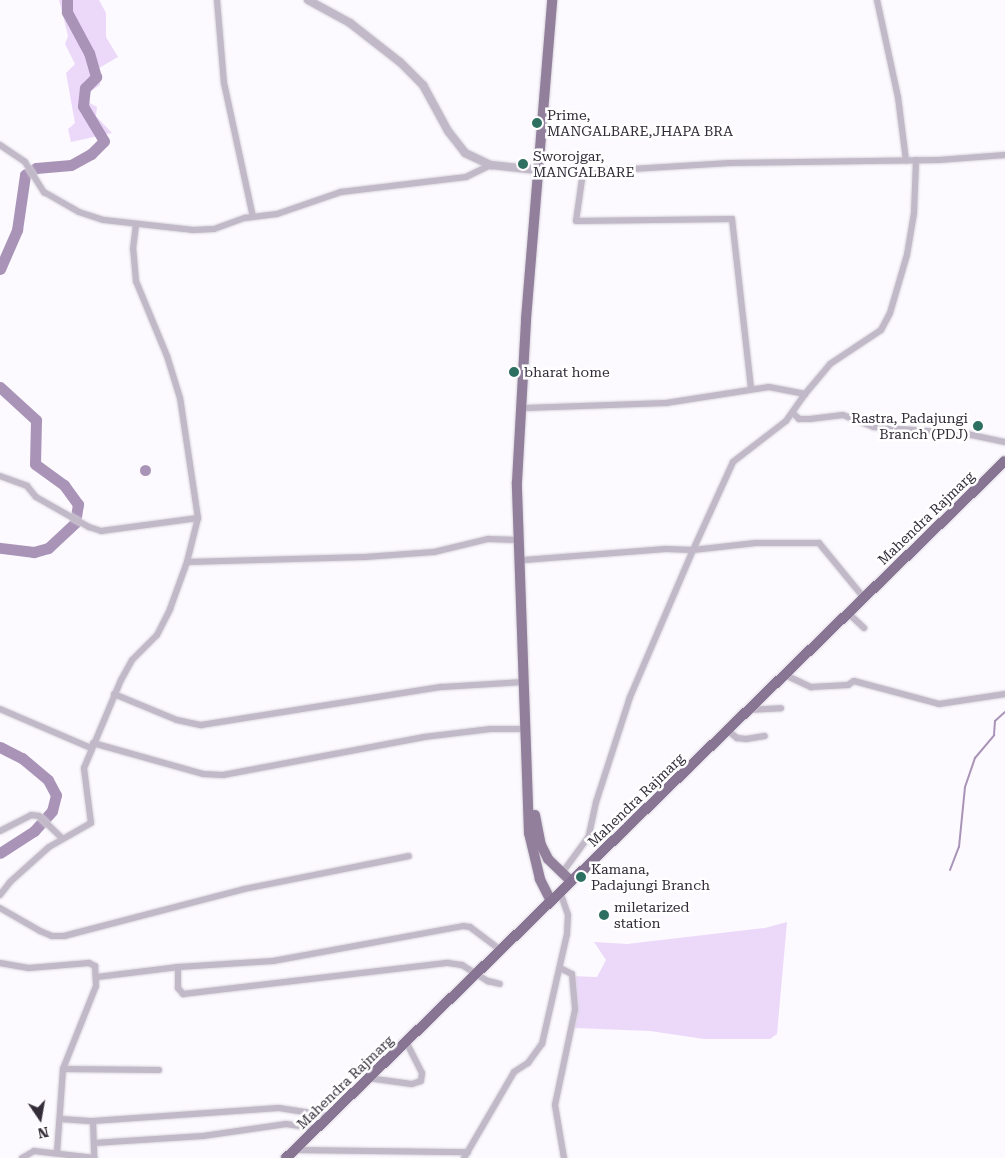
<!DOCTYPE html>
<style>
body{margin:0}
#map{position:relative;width:1005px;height:1158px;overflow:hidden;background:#fcf9ff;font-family:"Roboto Serif",serif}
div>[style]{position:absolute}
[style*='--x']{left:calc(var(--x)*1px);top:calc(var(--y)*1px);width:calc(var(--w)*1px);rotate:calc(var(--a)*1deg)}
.green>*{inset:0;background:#ecd9fa}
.water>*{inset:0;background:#a994b7}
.round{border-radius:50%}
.stream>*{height:2px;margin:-1px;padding:0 1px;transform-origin:1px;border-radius:1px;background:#a994b7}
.river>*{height:11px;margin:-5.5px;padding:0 5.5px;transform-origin:5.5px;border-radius:5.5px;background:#a994b7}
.roads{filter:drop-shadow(0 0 1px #d8d4db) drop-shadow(0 0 1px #d8d4db)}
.minor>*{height:6px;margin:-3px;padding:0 3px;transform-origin:3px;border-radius:3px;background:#c1b8c8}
.tertiary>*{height:8px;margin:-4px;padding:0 4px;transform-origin:4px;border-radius:4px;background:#c1b8c8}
.primary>*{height:10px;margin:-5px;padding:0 5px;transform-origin:5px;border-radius:5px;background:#917f9c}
.trunk>*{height:10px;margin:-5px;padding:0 5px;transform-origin:5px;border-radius:5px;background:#887594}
.dots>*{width:14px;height:14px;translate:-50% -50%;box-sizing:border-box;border:2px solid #fff;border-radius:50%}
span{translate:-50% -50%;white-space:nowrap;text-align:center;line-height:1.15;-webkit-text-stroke:5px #fff;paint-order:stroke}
.poi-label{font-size:14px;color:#342d39}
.left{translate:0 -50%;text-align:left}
.right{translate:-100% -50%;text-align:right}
.street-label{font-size:14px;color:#342d39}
.north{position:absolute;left:15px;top:1093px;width:50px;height:50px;-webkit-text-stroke:4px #fff;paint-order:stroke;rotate:168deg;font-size:14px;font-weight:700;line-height:20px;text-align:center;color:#342d39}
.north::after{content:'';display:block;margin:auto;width:18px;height:22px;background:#342d39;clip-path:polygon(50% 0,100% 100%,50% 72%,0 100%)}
</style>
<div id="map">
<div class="green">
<div style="clip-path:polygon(59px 0,99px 0,106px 13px,106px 37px,118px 57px,99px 68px,100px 85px,91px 91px,88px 102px,97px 107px,96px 116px,112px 133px,71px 142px,68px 129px,75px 123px,66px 73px,75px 64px,65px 44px,68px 36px)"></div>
<div style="clip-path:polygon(787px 922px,777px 1034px,770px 1039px,704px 1039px,650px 1031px,575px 1028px,570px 976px,597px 977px,606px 960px,594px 942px,627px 944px,765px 928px)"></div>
</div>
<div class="water">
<div class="round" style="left:139.5px;top:464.5px;width:11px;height:11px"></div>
</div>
<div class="stream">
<div style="--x:950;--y:870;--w:25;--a:-69"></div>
<div style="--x:959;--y:847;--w:60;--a:-84.3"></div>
<div style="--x:965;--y:787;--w:31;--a:-71"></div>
<div style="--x:975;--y:758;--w:30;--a:-50"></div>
<div style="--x:994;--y:735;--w:14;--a:-86"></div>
<div style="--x:995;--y:721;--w:13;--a:-42"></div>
</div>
<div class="river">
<div style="--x:0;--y:269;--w:43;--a:-66.4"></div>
<div style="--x:17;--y:230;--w:56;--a:-81.7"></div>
<div style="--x:25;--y:175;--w:13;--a:-32"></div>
<div style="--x:36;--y:168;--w:35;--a:-5"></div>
<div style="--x:71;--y:165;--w:23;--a:-29"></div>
<div style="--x:91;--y:154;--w:18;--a:-45"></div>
<div style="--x:104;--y:141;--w:41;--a:-121"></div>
<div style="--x:83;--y:106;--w:18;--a:-84"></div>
<div style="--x:85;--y:88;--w:16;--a:-45"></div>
<div style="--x:96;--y:77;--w:25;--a:-106"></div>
<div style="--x:89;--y:53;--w:47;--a:-118.2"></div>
<div style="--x:67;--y:12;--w:12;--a:-90"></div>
<div style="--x:0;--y:387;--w:49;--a:42.5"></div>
<div style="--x:36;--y:420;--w:44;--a:91.3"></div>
<div style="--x:35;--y:464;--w:36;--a:36"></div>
<div style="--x:64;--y:485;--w:24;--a:54"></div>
<div style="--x:78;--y:504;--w:19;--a:99"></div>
<div style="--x:75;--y:523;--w:37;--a:137"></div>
<div style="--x:48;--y:548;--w:15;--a:164"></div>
<div style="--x:34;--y:552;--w:34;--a:-173"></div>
<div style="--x:0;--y:747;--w:25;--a:27"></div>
<div style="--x:22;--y:758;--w:34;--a:40"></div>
<div style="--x:48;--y:780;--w:17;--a:62"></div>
<div style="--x:56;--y:795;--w:16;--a:104"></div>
<div style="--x:52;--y:811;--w:27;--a:132"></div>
<div style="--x:34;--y:831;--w:40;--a:147.1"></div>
</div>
<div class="roads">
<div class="minor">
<div style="--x:217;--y:0;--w:83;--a:85.2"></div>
<div style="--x:224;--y:83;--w:137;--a:77.8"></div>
<div style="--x:877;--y:0;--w:99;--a:77.8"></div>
<div style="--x:898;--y:97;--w:64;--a:82.8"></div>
<div style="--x:0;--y:145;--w:30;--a:34"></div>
<div style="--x:25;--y:162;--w:36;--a:58"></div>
<div style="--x:44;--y:192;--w:40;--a:29.7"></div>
<div style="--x:79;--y:212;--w:26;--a:18"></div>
<div style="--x:104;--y:220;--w:90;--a:6.4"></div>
<div style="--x:193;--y:230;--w:21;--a:-3"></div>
<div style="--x:214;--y:229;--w:33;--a:-20"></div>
<div style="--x:245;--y:218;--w:32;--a:-7"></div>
<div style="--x:277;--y:214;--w:68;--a:-19"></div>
<div style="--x:341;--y:192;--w:126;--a:-6.8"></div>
<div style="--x:466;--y:177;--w:28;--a:-26"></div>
<div style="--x:543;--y:171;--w:40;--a:1.4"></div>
<div style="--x:583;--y:172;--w:147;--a:-3.5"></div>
<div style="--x:730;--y:163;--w:209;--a:-0.8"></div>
<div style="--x:939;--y:160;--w:66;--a:-4.3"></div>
<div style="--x:583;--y:172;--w:49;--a:98.1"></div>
<div style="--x:576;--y:221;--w:156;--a:-0.7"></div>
<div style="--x:732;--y:219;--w:171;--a:83.6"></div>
<div style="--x:805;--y:394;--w:39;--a:-50"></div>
<div style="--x:830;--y:364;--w:61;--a:-33.7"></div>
<div style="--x:881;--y:330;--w:19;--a:-62"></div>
<div style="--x:890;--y:313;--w:60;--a:-73.7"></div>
<div style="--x:907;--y:255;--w:43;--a:-80.5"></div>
<div style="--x:914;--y:213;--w:53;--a:-87.8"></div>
<div style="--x:525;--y:408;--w:141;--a:-2"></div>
<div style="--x:666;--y:403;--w:104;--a:-8.8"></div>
<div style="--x:769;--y:387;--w:37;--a:11"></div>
<div style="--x:805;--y:394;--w:33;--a:125"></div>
<div style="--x:786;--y:421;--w:67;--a:142.3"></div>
<div style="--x:733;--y:462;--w:97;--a:114.4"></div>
<div style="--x:693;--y:550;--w:63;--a:-6.3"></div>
<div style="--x:756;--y:543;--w:63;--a:0"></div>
<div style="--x:819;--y:543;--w:71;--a:50.7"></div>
<div style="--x:794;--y:414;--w:7;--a:45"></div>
<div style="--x:799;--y:419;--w:11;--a:0"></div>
<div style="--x:810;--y:419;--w:33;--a:-7"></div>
<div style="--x:843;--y:415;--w:33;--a:21"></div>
<div style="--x:874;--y:427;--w:93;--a:4.3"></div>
<div style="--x:967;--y:434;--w:39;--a:12"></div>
<div style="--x:0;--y:476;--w:29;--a:20"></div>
<div style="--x:27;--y:486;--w:14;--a:51"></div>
<div style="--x:36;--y:497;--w:61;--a:29.5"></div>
<div style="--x:89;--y:527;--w:13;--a:18"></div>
<div style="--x:101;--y:531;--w:98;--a:-7.6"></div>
<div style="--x:524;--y:560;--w:142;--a:-4.4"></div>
<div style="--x:666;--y:549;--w:27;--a:2"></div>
<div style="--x:693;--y:550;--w:160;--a:113.2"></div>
<div style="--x:630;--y:697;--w:110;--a:107.9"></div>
<div style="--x:596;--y:802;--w:35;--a:102"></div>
<div style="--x:589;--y:836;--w:46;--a:126.1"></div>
<div style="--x:187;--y:562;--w:178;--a:-1.6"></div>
<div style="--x:365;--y:557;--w:69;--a:-4.1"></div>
<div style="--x:434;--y:552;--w:56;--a:-13.5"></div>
<div style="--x:488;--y:539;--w:30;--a:2"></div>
<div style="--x:848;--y:613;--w:22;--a:43"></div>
<div style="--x:785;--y:675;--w:29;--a:25"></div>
<div style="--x:811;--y:687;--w:37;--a:-3"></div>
<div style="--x:848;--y:685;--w:7;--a:-34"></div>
<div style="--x:854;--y:681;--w:88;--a:15.1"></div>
<div style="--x:939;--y:704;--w:67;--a:-8.6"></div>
<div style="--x:114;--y:694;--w:68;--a:22.4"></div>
<div style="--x:177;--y:720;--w:25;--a:12"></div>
<div style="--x:201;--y:725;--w:244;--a:-9"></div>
<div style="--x:442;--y:687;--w:82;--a:-3.5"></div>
<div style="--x:0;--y:709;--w:99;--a:23.2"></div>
<div style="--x:747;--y:710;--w:34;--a:-3"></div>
<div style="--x:727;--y:730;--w:13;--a:39"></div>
<div style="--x:737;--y:738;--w:9;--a:6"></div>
<div style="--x:746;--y:739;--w:19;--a:-9"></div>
<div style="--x:93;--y:743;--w:114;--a:15.7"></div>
<div style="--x:203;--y:774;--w:20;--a:3"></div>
<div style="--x:223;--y:775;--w:205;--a:-10.7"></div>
<div style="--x:424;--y:737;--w:67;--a:-6.8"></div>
<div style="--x:491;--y:729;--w:34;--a:0"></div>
<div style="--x:0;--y:831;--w:35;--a:-27"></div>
<div style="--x:31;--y:815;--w:8;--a:7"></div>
<div style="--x:39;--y:816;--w:33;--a:44"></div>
<div style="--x:0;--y:895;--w:16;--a:-52"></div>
<div style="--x:10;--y:882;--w:52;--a:-41.9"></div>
<div style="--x:49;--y:847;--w:48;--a:-29.7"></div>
<div style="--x:91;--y:823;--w:55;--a:-97.3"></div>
<div style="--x:84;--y:768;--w:95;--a:-67.2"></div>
<div style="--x:121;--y:680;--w:23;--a:-61"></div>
<div style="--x:132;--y:660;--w:35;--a:-45"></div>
<div style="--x:157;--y:635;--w:29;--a:-63"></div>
<div style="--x:170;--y:609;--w:50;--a:-70.1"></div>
<div style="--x:187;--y:562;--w:45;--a:-76"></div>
<div style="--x:198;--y:518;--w:121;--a:-98.5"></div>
<div style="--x:180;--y:398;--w:44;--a:-107.2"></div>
<div style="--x:167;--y:356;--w:81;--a:-112.5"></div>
<div style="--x:136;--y:281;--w:32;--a:-95"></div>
<div style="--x:133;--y:249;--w:24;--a:-83"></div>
<div style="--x:0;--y:908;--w:46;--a:29.9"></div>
<div style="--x:40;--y:931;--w:13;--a:23"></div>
<div style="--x:52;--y:936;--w:12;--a:0"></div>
<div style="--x:64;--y:936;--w:186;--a:-14.6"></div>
<div style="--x:244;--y:889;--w:168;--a:-11.3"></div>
<div style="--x:0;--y:963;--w:29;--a:10"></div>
<div style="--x:29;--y:968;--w:60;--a:-4.8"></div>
<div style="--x:89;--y:963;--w:7;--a:27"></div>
<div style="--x:95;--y:966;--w:20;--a:87"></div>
<div style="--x:96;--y:986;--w:89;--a:111.7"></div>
<div style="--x:63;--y:1069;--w:84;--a:94.1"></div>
<div style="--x:178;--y:967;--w:21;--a:90"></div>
<div style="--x:178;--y:988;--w:8;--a:50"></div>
<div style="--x:183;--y:994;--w:267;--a:-6.7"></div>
<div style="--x:448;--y:963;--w:14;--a:8"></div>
<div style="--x:462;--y:965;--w:31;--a:32"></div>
<div style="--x:488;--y:981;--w:12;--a:14"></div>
<div style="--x:560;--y:968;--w:13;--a:27"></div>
<div style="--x:572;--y:974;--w:36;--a:85"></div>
<div style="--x:575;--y:1010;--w:97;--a:101.9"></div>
<div style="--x:555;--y:1105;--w:54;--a:80.4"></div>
<div style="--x:97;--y:977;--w:82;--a:-7"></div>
<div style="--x:178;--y:967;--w:95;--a:-3.6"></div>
<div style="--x:273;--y:961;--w:193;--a:-10.4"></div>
<div style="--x:463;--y:926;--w:7;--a:8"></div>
<div style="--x:470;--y:927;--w:38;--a:37"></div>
<div style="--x:63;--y:1069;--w:96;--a:0.6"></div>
<div style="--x:368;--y:1078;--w:44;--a:7.8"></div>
<div style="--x:412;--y:1084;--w:9;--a:-18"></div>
<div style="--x:421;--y:1081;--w:8;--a:-83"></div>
<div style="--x:422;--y:1073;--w:36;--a:-117"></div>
<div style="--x:61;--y:1119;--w:32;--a:4"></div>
<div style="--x:93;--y:1121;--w:35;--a:88"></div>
<div style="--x:93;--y:1121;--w:186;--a:-4"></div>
<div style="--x:279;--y:1108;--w:52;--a:8.9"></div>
<div style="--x:94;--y:1143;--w:109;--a:-3.7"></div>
<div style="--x:203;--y:1136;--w:84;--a:-8.2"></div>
<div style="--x:286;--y:1124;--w:30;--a:8"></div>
<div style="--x:294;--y:1150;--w:174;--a:0.7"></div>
<div style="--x:22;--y:1158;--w:14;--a:-30"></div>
<div style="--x:34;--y:1151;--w:61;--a:6.5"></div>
<div style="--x:464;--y:1158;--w:99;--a:-59.8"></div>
<div style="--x:514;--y:1072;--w:17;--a:-33"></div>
<div style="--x:528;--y:1063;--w:24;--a:-54"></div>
<div style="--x:542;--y:1044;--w:113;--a:-77.2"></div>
<div style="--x:567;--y:934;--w:19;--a:-87"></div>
<div style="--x:568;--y:915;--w:24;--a:-109"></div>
</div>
<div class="tertiary">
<div style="--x:308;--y:0;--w:48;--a:28.7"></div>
<div style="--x:350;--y:23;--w:63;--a:38"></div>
<div style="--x:400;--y:62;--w:33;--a:45"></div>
<div style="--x:423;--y:85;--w:52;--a:61.5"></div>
<div style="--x:448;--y:131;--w:28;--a:52"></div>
<div style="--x:465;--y:153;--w:29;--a:25"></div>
<div style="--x:491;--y:165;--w:46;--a:6.2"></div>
</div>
<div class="primary">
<div style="--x:535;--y:815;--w:31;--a:79"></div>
<div style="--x:541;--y:845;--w:16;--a:63"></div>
<div style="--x:548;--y:859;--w:32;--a:44"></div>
<div style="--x:551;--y:901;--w:25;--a:-117"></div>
<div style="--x:540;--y:879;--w:47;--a:-103.4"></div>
<div style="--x:529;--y:833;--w:351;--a:-92"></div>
<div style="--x:517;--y:482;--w:163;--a:-86.8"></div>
<div style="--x:526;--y:319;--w:320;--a:-85.3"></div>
</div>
<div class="trunk">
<div style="--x:286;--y:1158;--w:1001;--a:-44.11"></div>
</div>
</div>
<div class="dots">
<div style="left:537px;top:123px;background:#2d6f60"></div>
<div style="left:523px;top:164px;background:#2d6f60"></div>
<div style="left:514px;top:372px;background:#2d6f60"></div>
<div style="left:978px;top:426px;background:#2d6f60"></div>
<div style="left:581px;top:877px;background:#2d6f60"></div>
<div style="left:604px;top:915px;background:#2d6f60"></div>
</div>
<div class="poi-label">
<span class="left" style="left:547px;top:123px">Prime,<br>MANGALBARE,JHAPA BRA</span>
<span class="left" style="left:533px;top:164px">Sworojgar,<br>MANGALBARE</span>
<span class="left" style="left:524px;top:372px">bharat home</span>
<span class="right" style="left:968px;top:426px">Rastra, Padajungi<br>Branch (PDJ)</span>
<span class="left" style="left:591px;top:877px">Kamana,<br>Padajungi Branch</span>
<span class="left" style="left:614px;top:915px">miletarized<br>station</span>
</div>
<div class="street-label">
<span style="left:926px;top:518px;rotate:-44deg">Mahendra Rajmarg</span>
<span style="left:636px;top:800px;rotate:-44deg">Mahendra Rajmarg</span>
<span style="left:345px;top:1082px;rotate:-44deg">Mahendra Rajmarg</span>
</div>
<div class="north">N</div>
</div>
